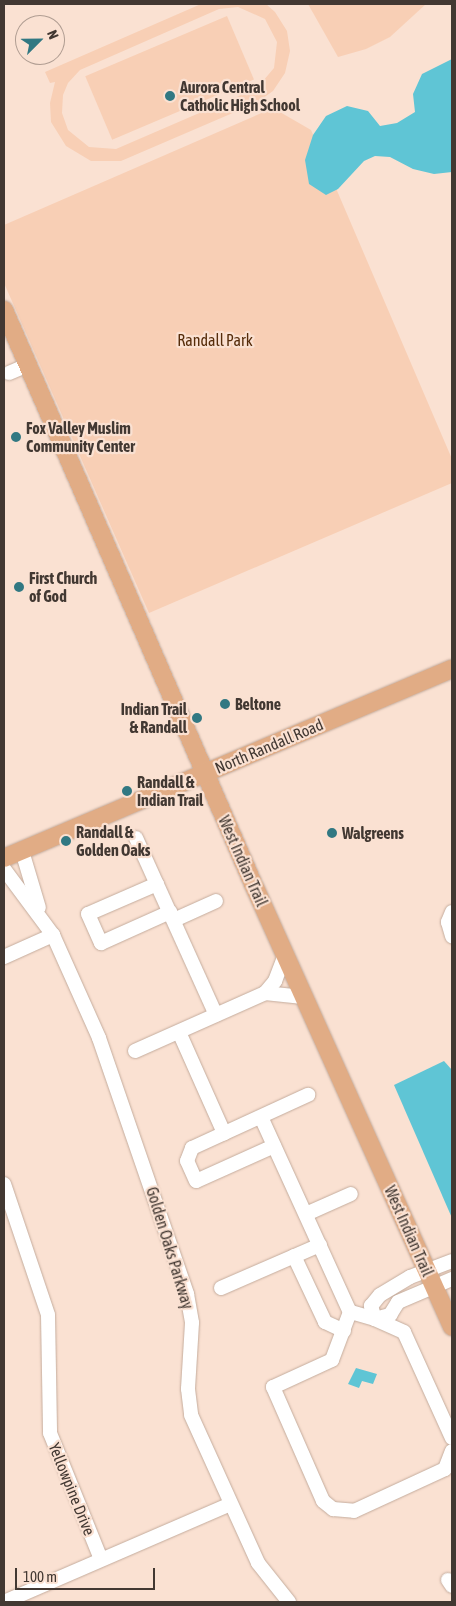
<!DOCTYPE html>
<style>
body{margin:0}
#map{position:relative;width:456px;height:1606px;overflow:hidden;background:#fae1d2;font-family:"Asap Condensed",sans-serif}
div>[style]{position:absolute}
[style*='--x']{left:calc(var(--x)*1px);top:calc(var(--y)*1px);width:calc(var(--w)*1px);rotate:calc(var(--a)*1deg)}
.green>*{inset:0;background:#f8cfb5;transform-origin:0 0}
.water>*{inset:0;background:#5fc5d5}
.roads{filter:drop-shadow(0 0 1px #c4ac9d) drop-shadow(0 0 1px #c4ac9d)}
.minor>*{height:14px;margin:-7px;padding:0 7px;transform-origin:7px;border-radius:7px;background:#fff}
.major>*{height:18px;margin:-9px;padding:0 9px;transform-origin:9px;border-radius:9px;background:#e1ac85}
.dots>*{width:14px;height:14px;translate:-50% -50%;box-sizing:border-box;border:2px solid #fae1d2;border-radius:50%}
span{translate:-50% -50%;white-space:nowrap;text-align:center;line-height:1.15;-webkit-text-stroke:4.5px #fae1d2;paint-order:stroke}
.poi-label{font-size:16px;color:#423832;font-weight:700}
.left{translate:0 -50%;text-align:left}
.right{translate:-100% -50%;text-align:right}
.park-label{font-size:16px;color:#562c0a}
.street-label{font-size:16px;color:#423832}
.frame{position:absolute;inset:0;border:5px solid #423832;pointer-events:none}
.north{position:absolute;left:15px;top:15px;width:50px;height:50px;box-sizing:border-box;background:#fae1d2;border:1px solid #b09d92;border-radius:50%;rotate:67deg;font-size:14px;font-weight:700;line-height:20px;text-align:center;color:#423832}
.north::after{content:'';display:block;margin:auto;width:18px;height:22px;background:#317882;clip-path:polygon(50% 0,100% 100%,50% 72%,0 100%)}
.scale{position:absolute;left:15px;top:1568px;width:140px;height:22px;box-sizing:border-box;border:2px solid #423832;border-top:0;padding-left:6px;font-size:15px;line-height:18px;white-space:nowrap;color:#423832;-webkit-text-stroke:4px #fae1d2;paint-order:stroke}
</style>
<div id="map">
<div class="green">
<div style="clip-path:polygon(evenodd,201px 4px,266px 4px,275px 12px,287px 31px,290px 51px,285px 73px,273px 91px,256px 103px,121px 161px,91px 161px,66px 146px,51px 122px,50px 103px,55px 82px,50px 83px,45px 72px,201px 4px,238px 7px,265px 19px,277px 42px,274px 68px,257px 88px,116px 149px,89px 147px,68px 130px,62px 113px,63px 95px,68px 83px,80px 70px,219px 9px,238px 7px)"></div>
<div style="clip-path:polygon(308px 4px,426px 4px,390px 37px,366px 49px,338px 57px)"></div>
<div style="left:227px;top:16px;width:69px;height:154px;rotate:67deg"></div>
<div style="clip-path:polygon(273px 108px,311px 130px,452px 459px,452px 483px,149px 613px,4px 283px,4px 225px)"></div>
</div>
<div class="water">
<div style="clip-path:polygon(452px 59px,452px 172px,434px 174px,413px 169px,390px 157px,375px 156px,364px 161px,338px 189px,326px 195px,309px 184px,305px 160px,313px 135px,326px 116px,347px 106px,368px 111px,380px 126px,397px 123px,415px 112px,413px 94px,422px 74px)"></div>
<div style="clip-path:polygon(444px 1061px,452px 1070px,452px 1218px,394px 1085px)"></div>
<div style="clip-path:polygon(356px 1368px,377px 1374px,373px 1384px,362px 1381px,359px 1388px,348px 1384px)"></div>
</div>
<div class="roads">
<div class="minor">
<div style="--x:9;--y:373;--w:21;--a:-23"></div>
<div style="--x:136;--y:838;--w:194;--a:65.7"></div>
<div style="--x:22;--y:851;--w:59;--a:73.4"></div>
<div style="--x:4;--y:869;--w:82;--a:53.4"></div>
<div style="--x:53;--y:935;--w:113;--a:65.9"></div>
<div style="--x:99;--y:1038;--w:271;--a:71"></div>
<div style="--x:187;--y:1294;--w:29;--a:80"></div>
<div style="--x:192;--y:1323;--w:66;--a:93.5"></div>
<div style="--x:188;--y:1389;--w:26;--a:83"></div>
<div style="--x:191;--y:1415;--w:162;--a:65.6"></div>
<div style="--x:258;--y:1563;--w:50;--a:51.5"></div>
<div style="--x:157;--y:884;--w:75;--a:156.5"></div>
<div style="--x:88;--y:914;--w:32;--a:66"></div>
<div style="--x:101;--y:943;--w:76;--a:-24.2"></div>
<div style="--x:452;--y:912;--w:11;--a:112"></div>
<div style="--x:448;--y:922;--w:15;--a:74"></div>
<div style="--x:174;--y:920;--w:46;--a:-24.3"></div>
<div style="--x:4;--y:957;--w:54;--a:-24.2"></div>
<div style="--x:265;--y:993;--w:16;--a:-50"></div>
<div style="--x:275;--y:981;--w:28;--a:-69"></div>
<div style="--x:179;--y:1032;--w:111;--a:66"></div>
<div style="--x:135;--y:1051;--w:142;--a:-24"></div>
<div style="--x:265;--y:993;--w:38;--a:6"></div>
<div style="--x:261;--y:1117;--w:214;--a:65.5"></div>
<div style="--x:274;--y:1146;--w:85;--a:155.8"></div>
<div style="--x:196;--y:1181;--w:22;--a:-114"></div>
<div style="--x:187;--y:1161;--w:14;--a:-69"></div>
<div style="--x:192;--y:1148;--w:128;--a:-24.6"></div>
<div style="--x:4;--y:1184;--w:138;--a:71.4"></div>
<div style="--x:48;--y:1315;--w:118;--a:89"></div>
<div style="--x:50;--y:1433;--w:136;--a:68"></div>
<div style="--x:306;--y:1214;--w:49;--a:-24"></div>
<div style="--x:294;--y:1256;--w:73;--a:64.8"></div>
<div style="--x:325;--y:1322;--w:21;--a:25"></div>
<div style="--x:221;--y:1288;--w:108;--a:-23.5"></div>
<div style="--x:375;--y:1319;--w:14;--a:-107"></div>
<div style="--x:371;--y:1306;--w:14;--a:-51"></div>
<div style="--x:380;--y:1295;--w:35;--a:-31"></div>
<div style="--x:410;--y:1277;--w:45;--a:-20.9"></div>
<div style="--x:375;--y:1319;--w:16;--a:-15"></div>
<div style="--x:390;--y:1315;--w:15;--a:-58"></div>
<div style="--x:398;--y:1302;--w:59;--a:-23.1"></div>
<div style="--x:452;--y:1438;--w:116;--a:-114.4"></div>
<div style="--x:404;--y:1332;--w:32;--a:-156"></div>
<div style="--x:375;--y:1319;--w:26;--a:-164"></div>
<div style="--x:350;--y:1312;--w:51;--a:110.6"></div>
<div style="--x:332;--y:1360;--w:65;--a:155.4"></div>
<div style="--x:273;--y:1387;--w:124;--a:66.3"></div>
<div style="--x:323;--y:1501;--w:13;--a:39"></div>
<div style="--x:333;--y:1509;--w:21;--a:5"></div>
<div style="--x:354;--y:1511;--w:100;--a:-24.8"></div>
<div style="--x:445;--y:1469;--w:19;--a:-69"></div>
<div style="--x:448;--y:1580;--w:7;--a:56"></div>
<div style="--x:4;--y:1602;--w:246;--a:-23.4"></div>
</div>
<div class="major">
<div style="--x:4;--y:310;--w:630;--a:66.53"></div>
<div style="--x:255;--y:888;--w:481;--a:65.8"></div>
<div style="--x:4;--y:858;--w:486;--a:-22.9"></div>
</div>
</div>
<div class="dots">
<div style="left:170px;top:96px;background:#317882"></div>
<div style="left:16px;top:437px;background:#317882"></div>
<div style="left:19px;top:587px;background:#317882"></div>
<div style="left:225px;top:704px;background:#317882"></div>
<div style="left:197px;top:718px;background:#317882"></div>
<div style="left:127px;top:791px;background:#317882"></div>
<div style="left:332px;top:833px;background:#317882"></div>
<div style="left:66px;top:841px;background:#317882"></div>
</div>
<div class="poi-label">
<span class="left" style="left:180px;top:96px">Aurora Central<br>Catholic High School</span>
<span class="left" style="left:26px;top:437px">Fox Valley Muslim<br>Community Center</span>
<span class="left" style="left:29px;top:587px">First Church<br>of God</span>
<span class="left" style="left:235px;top:704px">Beltone</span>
<span class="right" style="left:187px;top:718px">Indian Trail<br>&amp; Randall</span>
<span class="left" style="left:137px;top:791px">Randall &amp;<br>Indian Trail</span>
<span class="left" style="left:76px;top:841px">Randall &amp;<br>Golden Oaks</span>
<span class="left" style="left:342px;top:833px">Walgreens</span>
</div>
<div class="park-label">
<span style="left:215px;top:340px">Randall Park</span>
</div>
<div class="street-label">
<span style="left:269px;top:746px;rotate:-23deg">North Randall Road</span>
<span style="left:243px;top:861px;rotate:66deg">West Indian Trail</span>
<span style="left:409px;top:1231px;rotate:66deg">West Indian Trail</span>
<span style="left:170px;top:1248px;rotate:73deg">Golden Oaks Parkway</span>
<span style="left:72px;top:1489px;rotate:68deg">Yellowpine Drive</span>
</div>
<div class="frame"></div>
<div class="north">N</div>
<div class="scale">100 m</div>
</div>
